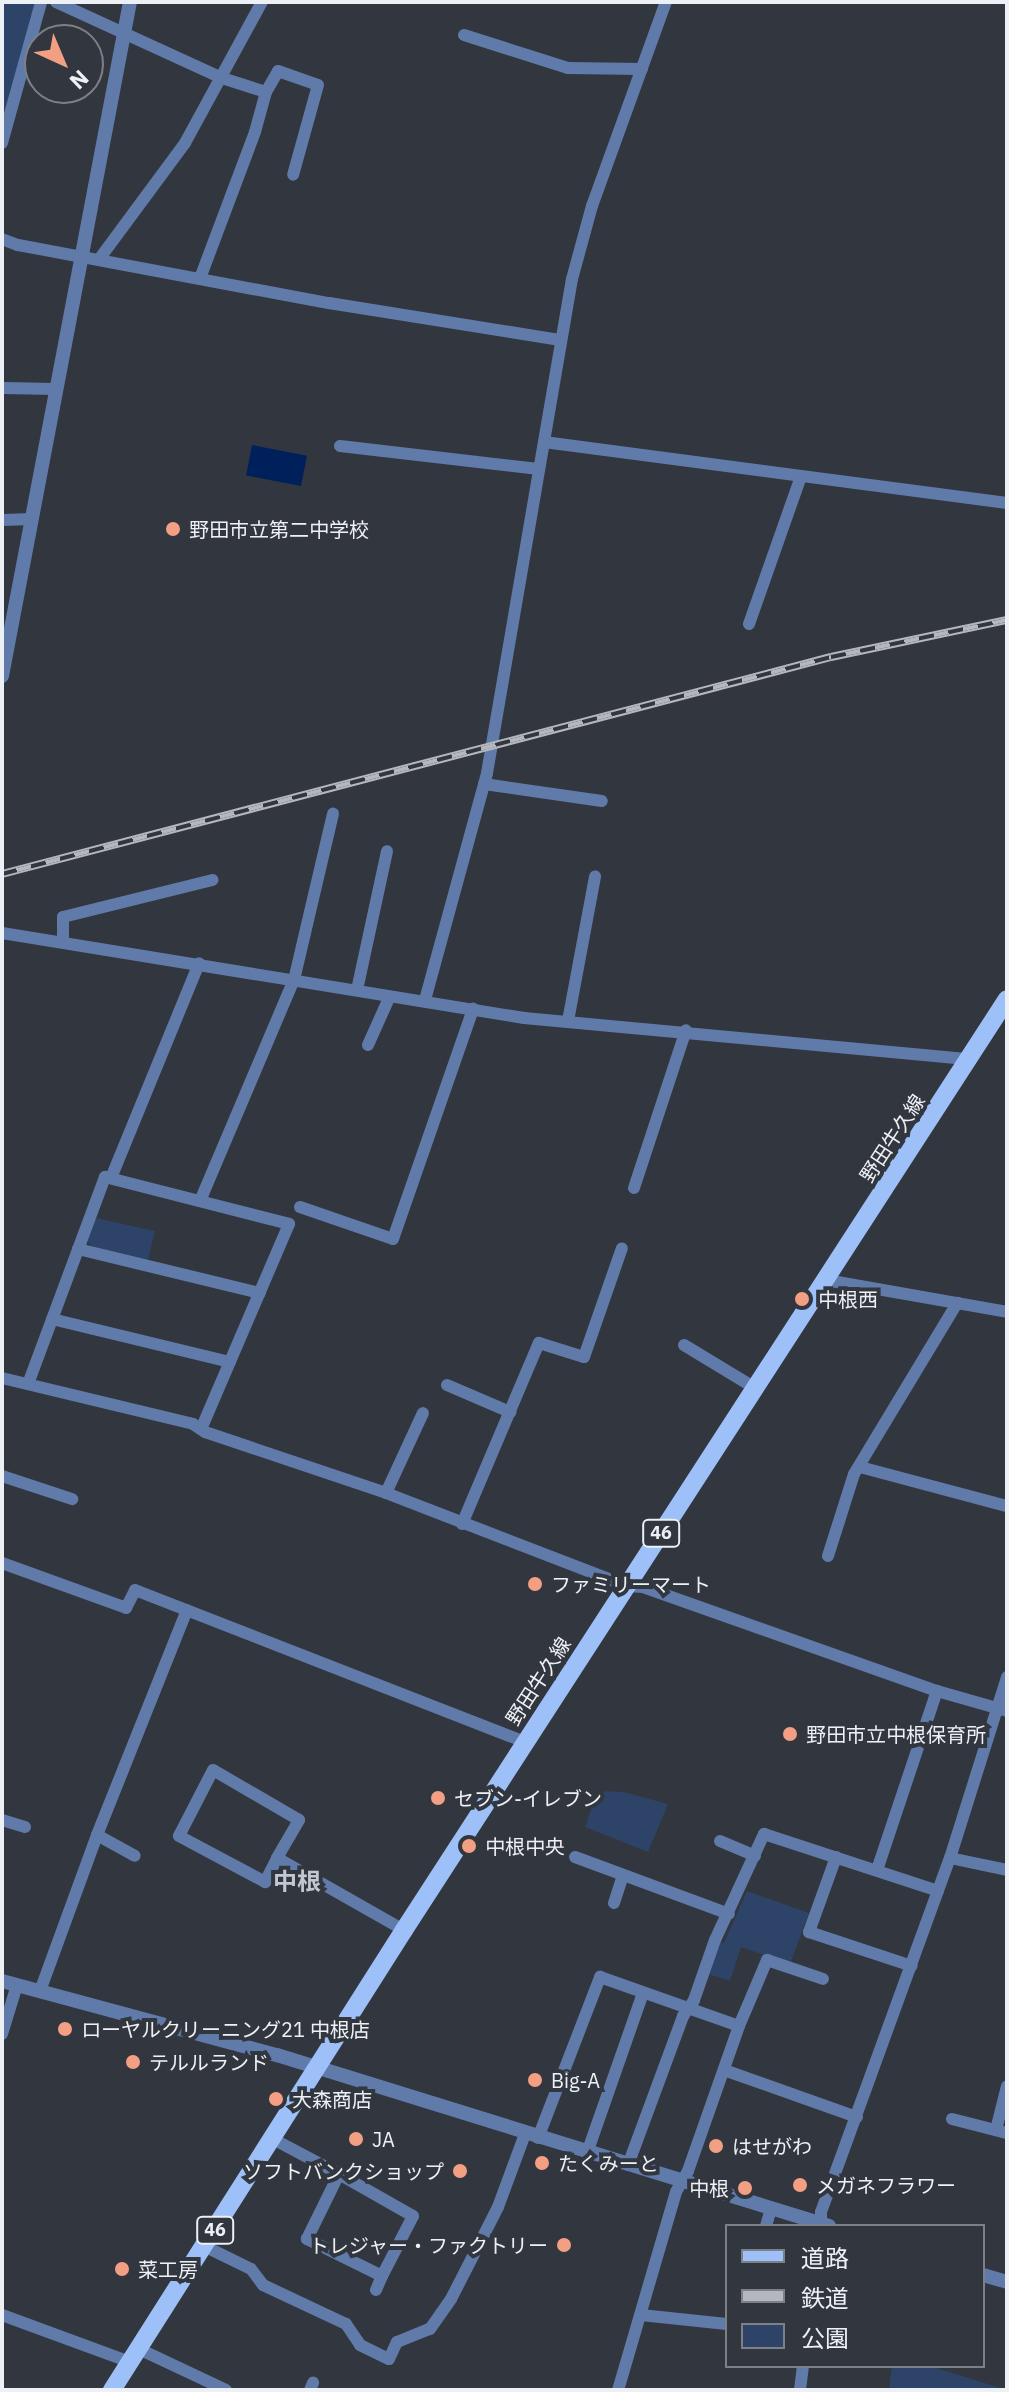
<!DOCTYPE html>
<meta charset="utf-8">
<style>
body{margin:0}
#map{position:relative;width:1009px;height:2392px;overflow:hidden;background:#32363e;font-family:"IBM Plex Sans","Noto Sans JP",sans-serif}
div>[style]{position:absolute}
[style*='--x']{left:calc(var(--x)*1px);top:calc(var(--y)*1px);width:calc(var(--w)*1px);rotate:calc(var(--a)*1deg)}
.green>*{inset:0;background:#2d4367}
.water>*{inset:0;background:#00205b;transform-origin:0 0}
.minor>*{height:12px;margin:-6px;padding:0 6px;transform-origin:6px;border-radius:6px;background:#607ba9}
.tertiary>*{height:14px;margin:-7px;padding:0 7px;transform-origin:7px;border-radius:7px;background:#607ba9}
.primary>*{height:18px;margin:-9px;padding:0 9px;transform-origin:9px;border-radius:9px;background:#9ec0f8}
.rail>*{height:8px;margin-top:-4px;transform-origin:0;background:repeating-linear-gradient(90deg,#32363e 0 15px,#b4b7bd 0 30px);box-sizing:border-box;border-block:2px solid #b4b7bd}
.dots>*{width:22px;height:22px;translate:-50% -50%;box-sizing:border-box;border:4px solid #32363e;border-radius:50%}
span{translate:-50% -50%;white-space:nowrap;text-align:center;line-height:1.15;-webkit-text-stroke:8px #32363e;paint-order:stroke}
.shield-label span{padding:2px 6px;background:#32363e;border:2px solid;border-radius:6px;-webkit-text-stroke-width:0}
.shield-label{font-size:18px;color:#edf0f5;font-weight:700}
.poi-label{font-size:20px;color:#edf0f5}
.left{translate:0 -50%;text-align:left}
.right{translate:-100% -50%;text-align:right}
.street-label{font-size:20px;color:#edf0f5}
.quarter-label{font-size:24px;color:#c2c7d0;font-weight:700}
.frame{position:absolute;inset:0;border:4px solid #edf0f5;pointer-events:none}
.legend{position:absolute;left:725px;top:2224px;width:260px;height:144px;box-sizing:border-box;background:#32363e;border:2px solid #7d8087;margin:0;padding:10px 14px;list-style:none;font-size:24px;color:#edf0f5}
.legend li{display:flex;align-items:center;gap:16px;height:40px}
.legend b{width:40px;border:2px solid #7d8087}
.north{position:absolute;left:24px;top:24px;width:80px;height:80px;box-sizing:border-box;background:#32363e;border:2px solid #7d8087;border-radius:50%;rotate:136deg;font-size:22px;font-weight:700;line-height:32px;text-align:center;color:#edf0f5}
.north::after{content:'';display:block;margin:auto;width:28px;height:36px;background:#f39f83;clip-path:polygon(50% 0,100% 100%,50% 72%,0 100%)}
</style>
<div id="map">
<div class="green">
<div style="clip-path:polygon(2px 2px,37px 2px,2px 135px)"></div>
<div style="clip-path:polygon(96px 1218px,155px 1231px,148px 1260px,91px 1246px,87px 1240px)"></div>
<div style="clip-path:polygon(606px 1791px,624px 1792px,668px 1804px,648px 1852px,585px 1827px,596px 1795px)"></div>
<div style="clip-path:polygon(747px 1891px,809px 1913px,790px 1964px,741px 1947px,730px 1981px,708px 1974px,719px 1942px,724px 1943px)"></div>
<div style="clip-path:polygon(892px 2366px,930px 2366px,1007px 2390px,889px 2390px)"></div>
</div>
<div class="water">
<div style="left:252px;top:445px;width:56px;height:31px;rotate:11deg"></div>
</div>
<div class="minor">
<div style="--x:56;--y:2;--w:183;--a:24.6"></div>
<div style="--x:222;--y:78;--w:46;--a:17.7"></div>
<div style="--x:266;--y:92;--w:41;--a:105.4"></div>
<div style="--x:255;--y:132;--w:156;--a:110.6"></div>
<div style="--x:464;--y:35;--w:109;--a:17.6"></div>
<div style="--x:568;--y:68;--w:74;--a:0.8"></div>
<div style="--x:266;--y:92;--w:24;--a:-60"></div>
<div style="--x:278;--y:71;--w:42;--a:19.3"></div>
<div style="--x:318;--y:85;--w:93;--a:105.5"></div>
<div style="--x:2;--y:143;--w:146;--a:-74.5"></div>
<div style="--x:2;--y:239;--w:17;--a:21"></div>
<div style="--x:18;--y:245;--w:316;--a:10.6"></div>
<div style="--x:329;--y:303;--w:233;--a:9.1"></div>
<div style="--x:100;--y:258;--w:143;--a:-53.5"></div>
<div style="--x:185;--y:143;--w:161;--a:-61.4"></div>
<div style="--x:2;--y:388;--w:55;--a:1"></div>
<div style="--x:544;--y:442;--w:467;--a:7.5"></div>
<div style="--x:340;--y:446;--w:200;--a:6.6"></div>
<div style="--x:2;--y:520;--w:30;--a:-2"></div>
<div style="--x:749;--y:624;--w:157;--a:-70.6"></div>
<div style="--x:484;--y:784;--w:119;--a:8.2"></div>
<div style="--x:2;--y:933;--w:529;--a:9.25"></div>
<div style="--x:524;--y:1018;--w:447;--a:5.3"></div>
<div style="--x:63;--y:942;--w:25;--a:-90"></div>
<div style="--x:63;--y:917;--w:154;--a:-13.9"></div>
<div style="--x:357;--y:990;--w:142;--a:-77.8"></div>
<div style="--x:425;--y:1000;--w:235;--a:-74.7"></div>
<div style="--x:487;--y:773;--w:501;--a:-80.24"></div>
<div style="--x:572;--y:279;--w:76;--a:-74.7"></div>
<div style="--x:592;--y:206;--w:217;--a:-70.1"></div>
<div style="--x:568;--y:1021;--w:147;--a:-79.4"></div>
<div style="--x:368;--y:1045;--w:51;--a:-65.9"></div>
<div style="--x:111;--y:1178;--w:232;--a:-67.7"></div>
<div style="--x:634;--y:1188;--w:166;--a:-71.8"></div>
<div style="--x:200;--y:1201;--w:240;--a:-67"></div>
<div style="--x:294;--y:980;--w:171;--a:-76.8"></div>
<div style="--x:300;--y:1207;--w:98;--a:19"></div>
<div style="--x:393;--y:1239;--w:244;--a:-70.8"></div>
<div style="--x:78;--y:1249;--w:187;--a:13.6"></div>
<div style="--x:826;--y:1280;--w:184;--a:10"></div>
<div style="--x:52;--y:1319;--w:183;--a:13.6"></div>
<div style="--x:684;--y:1345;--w:83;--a:31.2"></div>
<div style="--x:2;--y:1378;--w:196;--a:13.5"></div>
<div style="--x:193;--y:1424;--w:14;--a:34"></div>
<div style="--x:205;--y:1432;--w:191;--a:18.6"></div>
<div style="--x:386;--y:1493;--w:258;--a:21.1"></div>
<div style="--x:627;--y:1586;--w:16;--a:4"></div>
<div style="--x:643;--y:1587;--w:312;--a:19.5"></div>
<div style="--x:937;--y:1691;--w:73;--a:15.9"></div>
<div style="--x:28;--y:1384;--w:221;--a:-69.6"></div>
<div style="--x:105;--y:1177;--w:190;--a:14.3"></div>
<div style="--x:289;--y:1224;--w:223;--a:113.2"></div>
<div style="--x:447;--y:1385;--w:69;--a:23.2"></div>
<div style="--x:860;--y:1467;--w:152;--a:14.9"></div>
<div style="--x:2;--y:1476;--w:74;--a:18.2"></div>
<div style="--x:386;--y:1493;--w:88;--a:-65.2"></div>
<div style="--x:462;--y:1524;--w:197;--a:-67"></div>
<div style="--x:539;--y:1343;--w:47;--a:17.3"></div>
<div style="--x:584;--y:1357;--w:115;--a:-70.8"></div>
<div style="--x:828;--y:1556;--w:86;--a:-72.4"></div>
<div style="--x:854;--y:1474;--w:200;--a:-58.9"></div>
<div style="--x:2;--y:1563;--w:132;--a:19.9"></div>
<div style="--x:126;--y:1608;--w:20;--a:-63"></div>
<div style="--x:135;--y:1590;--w:419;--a:21.3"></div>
<div style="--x:2;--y:1820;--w:24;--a:17"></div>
<div style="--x:97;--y:1835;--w:43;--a:28.9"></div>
<div style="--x:720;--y:1841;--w:38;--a:23"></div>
<div style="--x:575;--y:1857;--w:164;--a:20.3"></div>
<div style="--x:836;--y:1857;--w:80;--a:109.8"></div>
<div style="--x:809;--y:1932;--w:108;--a:18.3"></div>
<div style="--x:277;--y:1858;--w:44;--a:-59.9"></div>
<div style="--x:299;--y:1820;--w:99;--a:-149.8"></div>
<div style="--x:213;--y:1770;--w:74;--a:117.3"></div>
<div style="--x:179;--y:1836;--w:98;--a:28.1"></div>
<div style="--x:265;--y:1882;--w:27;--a:-63"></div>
<div style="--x:277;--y:1858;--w:146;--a:29.6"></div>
<div style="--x:950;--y:1858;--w:58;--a:11.9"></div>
<div style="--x:877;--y:1870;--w:189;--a:-71.5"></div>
<div style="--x:614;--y:1903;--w:29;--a:-72"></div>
<div style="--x:40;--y:1991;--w:166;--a:-69.9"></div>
<div style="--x:97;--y:1835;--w:242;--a:-68.2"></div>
<div style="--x:739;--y:2026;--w:72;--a:-67"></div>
<div style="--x:767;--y:1960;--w:59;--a:18.7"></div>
<div style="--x:2;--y:2034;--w:51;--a:-73"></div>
<div style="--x:724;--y:2070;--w:141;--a:19.5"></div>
<div style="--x:952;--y:2119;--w:57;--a:14.3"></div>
<div style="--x:996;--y:2130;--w:45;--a:-76"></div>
<div style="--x:538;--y:2138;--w:173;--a:-68.9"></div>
<div style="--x:600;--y:1977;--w:147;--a:19.4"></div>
<div style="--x:739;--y:2026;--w:154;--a:109.4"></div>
<div style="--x:688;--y:2171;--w:24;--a:120"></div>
<div style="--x:676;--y:2192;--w:206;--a:106.3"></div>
<div style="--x:273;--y:2139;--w:75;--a:27.9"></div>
<div style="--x:339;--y:2174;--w:85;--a:29.6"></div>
<div style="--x:413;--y:2216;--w:68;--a:117.3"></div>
<div style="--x:382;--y:2276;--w:84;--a:-153.7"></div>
<div style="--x:307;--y:2239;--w:72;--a:-63.8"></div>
<div style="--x:587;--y:2153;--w:170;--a:-70.7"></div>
<div style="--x:628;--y:2165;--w:159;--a:-69.7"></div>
<div style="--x:683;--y:2016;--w:19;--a:-55"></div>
<div style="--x:694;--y:2000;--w:64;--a:-70.7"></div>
<div style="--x:715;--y:1940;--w:117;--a:-65.2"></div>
<div style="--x:764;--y:1834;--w:183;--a:18.1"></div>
<div style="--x:766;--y:2226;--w:19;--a:-74"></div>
<div style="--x:821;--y:2226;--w:14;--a:-90"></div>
<div style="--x:821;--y:2212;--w:377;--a:-70"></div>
<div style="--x:950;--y:1858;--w:190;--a:-72.5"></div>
<div style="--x:204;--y:2246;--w:52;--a:26.1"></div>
<div style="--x:251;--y:2269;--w:20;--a:53"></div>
<div style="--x:263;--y:2285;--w:92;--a:25.2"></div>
<div style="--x:346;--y:2324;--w:25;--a:56"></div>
<div style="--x:360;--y:2345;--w:32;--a:26"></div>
<div style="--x:389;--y:2359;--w:19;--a:-65"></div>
<div style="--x:397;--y:2342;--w:35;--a:-22"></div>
<div style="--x:430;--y:2329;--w:37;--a:-55"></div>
<div style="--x:451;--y:2299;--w:103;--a:-62.9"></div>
<div style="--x:498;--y:2207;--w:78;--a:-69.7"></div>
<div style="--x:376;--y:2290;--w:15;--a:-67"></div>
<div style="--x:2;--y:2315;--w:136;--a:20.2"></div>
<div style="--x:641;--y:2315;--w:86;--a:6"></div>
<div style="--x:139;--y:2349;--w:96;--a:25.2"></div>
<div style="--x:310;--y:2390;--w:8;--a:-67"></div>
<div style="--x:800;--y:2390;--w:24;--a:-83"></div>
</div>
<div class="tertiary">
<div style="--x:2;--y:676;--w:686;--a:-79.25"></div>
<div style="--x:2;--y:1981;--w:285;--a:15.1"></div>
<div style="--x:277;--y:2055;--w:578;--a:17.21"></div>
<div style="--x:983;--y:2275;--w:25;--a:16"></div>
</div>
<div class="primary">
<div style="--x:112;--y:2390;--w:545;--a:-57.59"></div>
<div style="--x:404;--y:1930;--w:1109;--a:-57.07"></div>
</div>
<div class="rail">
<div style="--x:2;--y:874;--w:857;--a:-14.67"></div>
<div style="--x:831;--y:657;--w:180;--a:-11.9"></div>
</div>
<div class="dots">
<div style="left:173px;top:529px;background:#f39f83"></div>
<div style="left:802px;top:1299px;background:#f39f83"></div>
<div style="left:535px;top:1584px;background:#f39f83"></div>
<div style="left:790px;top:1734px;background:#f39f83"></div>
<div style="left:438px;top:1798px;background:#f39f83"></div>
<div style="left:469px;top:1846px;background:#f39f83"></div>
<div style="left:65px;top:2029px;background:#f39f83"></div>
<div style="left:133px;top:2062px;background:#f39f83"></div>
<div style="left:535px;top:2080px;background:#f39f83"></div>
<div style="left:276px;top:2099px;background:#f39f83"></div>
<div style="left:356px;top:2139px;background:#f39f83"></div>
<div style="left:716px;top:2146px;background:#f39f83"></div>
<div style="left:542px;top:2163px;background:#f39f83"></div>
<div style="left:460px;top:2171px;background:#f39f83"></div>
<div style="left:800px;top:2185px;background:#f39f83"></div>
<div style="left:745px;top:2188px;background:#f39f83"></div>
<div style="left:564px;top:2245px;background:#f39f83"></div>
<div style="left:122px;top:2269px;background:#f39f83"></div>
</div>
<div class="shield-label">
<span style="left:661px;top:1533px">46</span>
<span style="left:215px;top:2230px">46</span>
</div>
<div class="poi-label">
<span class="left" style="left:189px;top:529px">野田市立第二中学校</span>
<span class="left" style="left:818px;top:1299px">中根西</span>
<span class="left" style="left:551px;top:1584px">ファミリーマート</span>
<span class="left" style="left:806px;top:1734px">野田市立中根保育所</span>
<span class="left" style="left:454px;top:1798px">セブン-イレブン</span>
<span class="left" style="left:485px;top:1846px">中根中央</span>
<span class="left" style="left:81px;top:2029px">ローヤルクリーニング21 中根店</span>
<span class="left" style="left:149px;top:2062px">テルルランド</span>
<span class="left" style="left:551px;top:2080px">Big-A</span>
<span class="left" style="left:292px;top:2099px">大森商店</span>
<span class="left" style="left:372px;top:2139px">JA</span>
<span class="left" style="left:732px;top:2146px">はせがわ</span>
<span class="left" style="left:558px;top:2163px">たくみーと</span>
<span class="right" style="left:444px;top:2171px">ソフトバンクショップ</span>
<span class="left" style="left:816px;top:2185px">メガネフラワー</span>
<span class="right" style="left:729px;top:2188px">中根</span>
<span class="right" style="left:548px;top:2245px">トレジャー・ファクトリー</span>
<span class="left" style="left:138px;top:2269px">菜工房</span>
</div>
<div class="street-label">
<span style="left:892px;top:1138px;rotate:-57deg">野田牛久線</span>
<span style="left:538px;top:1681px;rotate:-57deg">野田牛久線</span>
</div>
<div class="quarter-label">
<span style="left:297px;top:1882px">中根</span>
</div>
<div class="frame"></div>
<ul class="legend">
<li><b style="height:10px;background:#9ec0f8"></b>道路</li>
<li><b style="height:10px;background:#b4b7bd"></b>鉄道</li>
<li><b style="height:22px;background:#2d4367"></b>公園</li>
</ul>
<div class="north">N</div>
</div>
